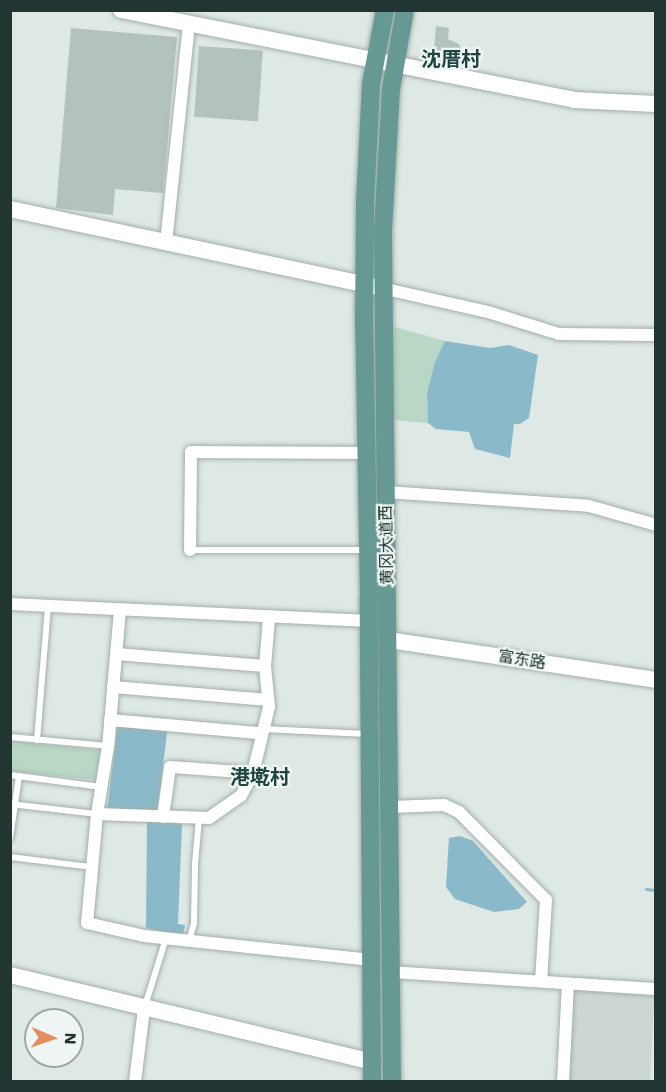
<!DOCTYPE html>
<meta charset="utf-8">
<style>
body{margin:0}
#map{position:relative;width:666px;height:1092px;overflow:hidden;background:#dee8e4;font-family:"Work Sans","Noto Sans SC",sans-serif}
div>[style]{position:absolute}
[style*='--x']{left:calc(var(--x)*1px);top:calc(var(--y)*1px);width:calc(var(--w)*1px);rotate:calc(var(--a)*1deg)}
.built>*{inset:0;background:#ccd7d3;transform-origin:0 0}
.green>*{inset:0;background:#b8d7c4;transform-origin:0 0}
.water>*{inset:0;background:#8ab9c9;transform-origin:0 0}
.stream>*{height:3px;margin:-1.5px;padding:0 1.5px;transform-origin:1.5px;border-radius:1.5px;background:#8ab9c9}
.building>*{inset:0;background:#b4c2be;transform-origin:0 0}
.roads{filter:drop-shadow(0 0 2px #a2afab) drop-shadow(0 0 2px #a2afab)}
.lane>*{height:6px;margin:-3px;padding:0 3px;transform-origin:3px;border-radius:3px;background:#fff}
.street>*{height:12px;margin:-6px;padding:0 6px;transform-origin:6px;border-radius:6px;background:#fff}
.secondary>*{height:16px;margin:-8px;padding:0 8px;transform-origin:8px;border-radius:8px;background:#fff}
.primary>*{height:18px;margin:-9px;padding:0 9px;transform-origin:9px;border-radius:9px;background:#669991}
span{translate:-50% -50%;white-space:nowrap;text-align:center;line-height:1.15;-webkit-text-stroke:4.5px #eef5f2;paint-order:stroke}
.street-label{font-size:16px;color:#213632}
.quarter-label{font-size:20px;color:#1f4540;font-weight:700}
.frame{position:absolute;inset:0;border:12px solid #213632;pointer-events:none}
.north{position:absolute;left:24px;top:1008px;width:60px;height:60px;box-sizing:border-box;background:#eef5f2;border:2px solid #9ca9a5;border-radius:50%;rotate:92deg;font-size:16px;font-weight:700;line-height:24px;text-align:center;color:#213632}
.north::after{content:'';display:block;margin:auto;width:21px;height:27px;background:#e48d60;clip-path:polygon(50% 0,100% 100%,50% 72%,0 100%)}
</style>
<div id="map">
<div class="built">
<div style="left:568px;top:984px;width:87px;height:98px;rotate:3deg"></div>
</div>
<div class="green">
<div style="clip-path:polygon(395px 327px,445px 341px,435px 362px,427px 393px,428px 423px,393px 420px,393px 332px)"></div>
<div style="left:11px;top:741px;width:91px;height:30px;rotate:6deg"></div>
</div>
<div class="water">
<div style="clip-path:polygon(445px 341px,490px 348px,509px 345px,538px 355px,529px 418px,520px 424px,514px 424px,510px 458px,475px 449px,469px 432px,436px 429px,428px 423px,427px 393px,435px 362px)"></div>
<div style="left:118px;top:722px;width:50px;height:87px;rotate:7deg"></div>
<div style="clip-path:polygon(147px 820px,182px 824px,178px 924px,185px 925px,183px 936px,146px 928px)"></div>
<div style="clip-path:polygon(460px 836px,473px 841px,527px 902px,519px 909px,494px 912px,455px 899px,446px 887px,449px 838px)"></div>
</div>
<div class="stream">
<div style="--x:646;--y:889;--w:10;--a:6"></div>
</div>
<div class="building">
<div style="clip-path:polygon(436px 26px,449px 28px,448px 39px,459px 44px,464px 57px,463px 67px,438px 60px,434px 51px)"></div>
<div style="clip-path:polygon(71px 28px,177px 37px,163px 193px,115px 189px,113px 215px,56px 208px)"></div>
<div style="left:199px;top:46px;width:64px;height:71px;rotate:4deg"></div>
</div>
<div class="roads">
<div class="lane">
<div style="--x:190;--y:550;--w:177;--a:0"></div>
<div style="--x:263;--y:729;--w:104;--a:2.8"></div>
<div style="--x:10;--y:737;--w:98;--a:5.2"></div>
<div style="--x:37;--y:740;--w:134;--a:-85.3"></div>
<div style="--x:10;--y:775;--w:92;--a:7.5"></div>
<div style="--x:10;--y:804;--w:88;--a:6.6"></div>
<div style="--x:10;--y:838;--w:63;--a:-81.7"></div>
<div style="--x:10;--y:857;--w:83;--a:7"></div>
<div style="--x:189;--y:941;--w:19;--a:-74"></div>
<div style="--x:194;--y:923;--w:59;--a:-89"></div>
<div style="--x:195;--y:864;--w:46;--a:-85"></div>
<div style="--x:145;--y:1006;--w:71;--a:-72.8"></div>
</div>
<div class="street">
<div style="--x:166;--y:243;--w:220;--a:-84"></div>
<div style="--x:386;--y:289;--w:105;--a:12.7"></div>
<div style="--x:488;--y:312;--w:74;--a:17.2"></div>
<div style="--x:559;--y:334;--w:97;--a:0.6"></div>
<div style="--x:386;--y:492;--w:203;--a:3.9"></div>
<div style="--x:589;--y:506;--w:70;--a:15.8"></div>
<div style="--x:190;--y:550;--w:98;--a:-89.4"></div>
<div style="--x:191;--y:452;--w:175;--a:0.3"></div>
<div style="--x:10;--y:604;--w:359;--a:2.7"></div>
<div style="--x:120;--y:610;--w:137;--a:95"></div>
<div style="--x:108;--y:746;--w:69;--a:99.2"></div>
<div style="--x:97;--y:814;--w:109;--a:95.2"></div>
<div style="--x:87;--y:923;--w:58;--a:12.8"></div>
<div style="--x:144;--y:936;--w:229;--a:6"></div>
<div style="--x:116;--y:654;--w:149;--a:4.6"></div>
<div style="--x:113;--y:687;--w:156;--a:4.8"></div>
<div style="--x:110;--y:720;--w:151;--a:5"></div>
<div style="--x:391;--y:807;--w:53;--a:-2.2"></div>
<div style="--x:444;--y:805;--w:17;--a:25"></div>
<div style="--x:459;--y:812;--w:124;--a:45.3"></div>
<div style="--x:546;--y:900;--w:81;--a:93.5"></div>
<div style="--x:97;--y:814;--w:112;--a:2"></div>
<div style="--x:209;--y:818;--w:39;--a:-35"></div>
<div style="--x:241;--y:796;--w:26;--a:-62"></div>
<div style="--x:253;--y:773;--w:68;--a:-76.4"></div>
<div style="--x:269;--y:707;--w:41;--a:-95.6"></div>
<div style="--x:265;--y:666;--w:48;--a:-85.2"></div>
<div style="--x:163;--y:817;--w:50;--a:-82"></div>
<div style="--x:170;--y:767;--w:83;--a:4.1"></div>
<div style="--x:391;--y:972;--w:266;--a:3.7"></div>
<div style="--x:135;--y:1082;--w:74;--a:-83"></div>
<div style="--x:563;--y:1082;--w:98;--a:-87.1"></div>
</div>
<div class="secondary">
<div style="--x:121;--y:10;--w:462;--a:11.2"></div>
<div style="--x:574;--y:100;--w:82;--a:2.8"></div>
<div style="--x:10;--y:209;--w:384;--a:12"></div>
<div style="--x:389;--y:640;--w:270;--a:8.5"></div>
<div style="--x:10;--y:975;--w:372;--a:13.5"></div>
</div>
<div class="primary">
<div style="--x:372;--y:1082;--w:484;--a:-90.4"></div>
<div style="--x:369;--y:598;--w:274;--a:-91"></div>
<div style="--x:364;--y:324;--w:121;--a:-89.5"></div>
<div style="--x:365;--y:203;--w:119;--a:-87.1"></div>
<div style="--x:371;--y:84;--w:75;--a:-79.3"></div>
<div style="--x:392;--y:1082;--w:851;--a:-90.61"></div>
<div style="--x:383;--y:231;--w:142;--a:-86.8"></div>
<div style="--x:391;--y:89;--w:80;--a:-80"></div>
</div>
</div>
<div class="street-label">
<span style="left:387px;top:545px;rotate:-91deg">黄冈大道西</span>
<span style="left:522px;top:660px;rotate:9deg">富东路</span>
</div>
<div class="quarter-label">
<span style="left:451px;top:59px">沈厝村</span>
<span style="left:260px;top:777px">港墘村</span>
</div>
<div class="frame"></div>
<div class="north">N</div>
</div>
